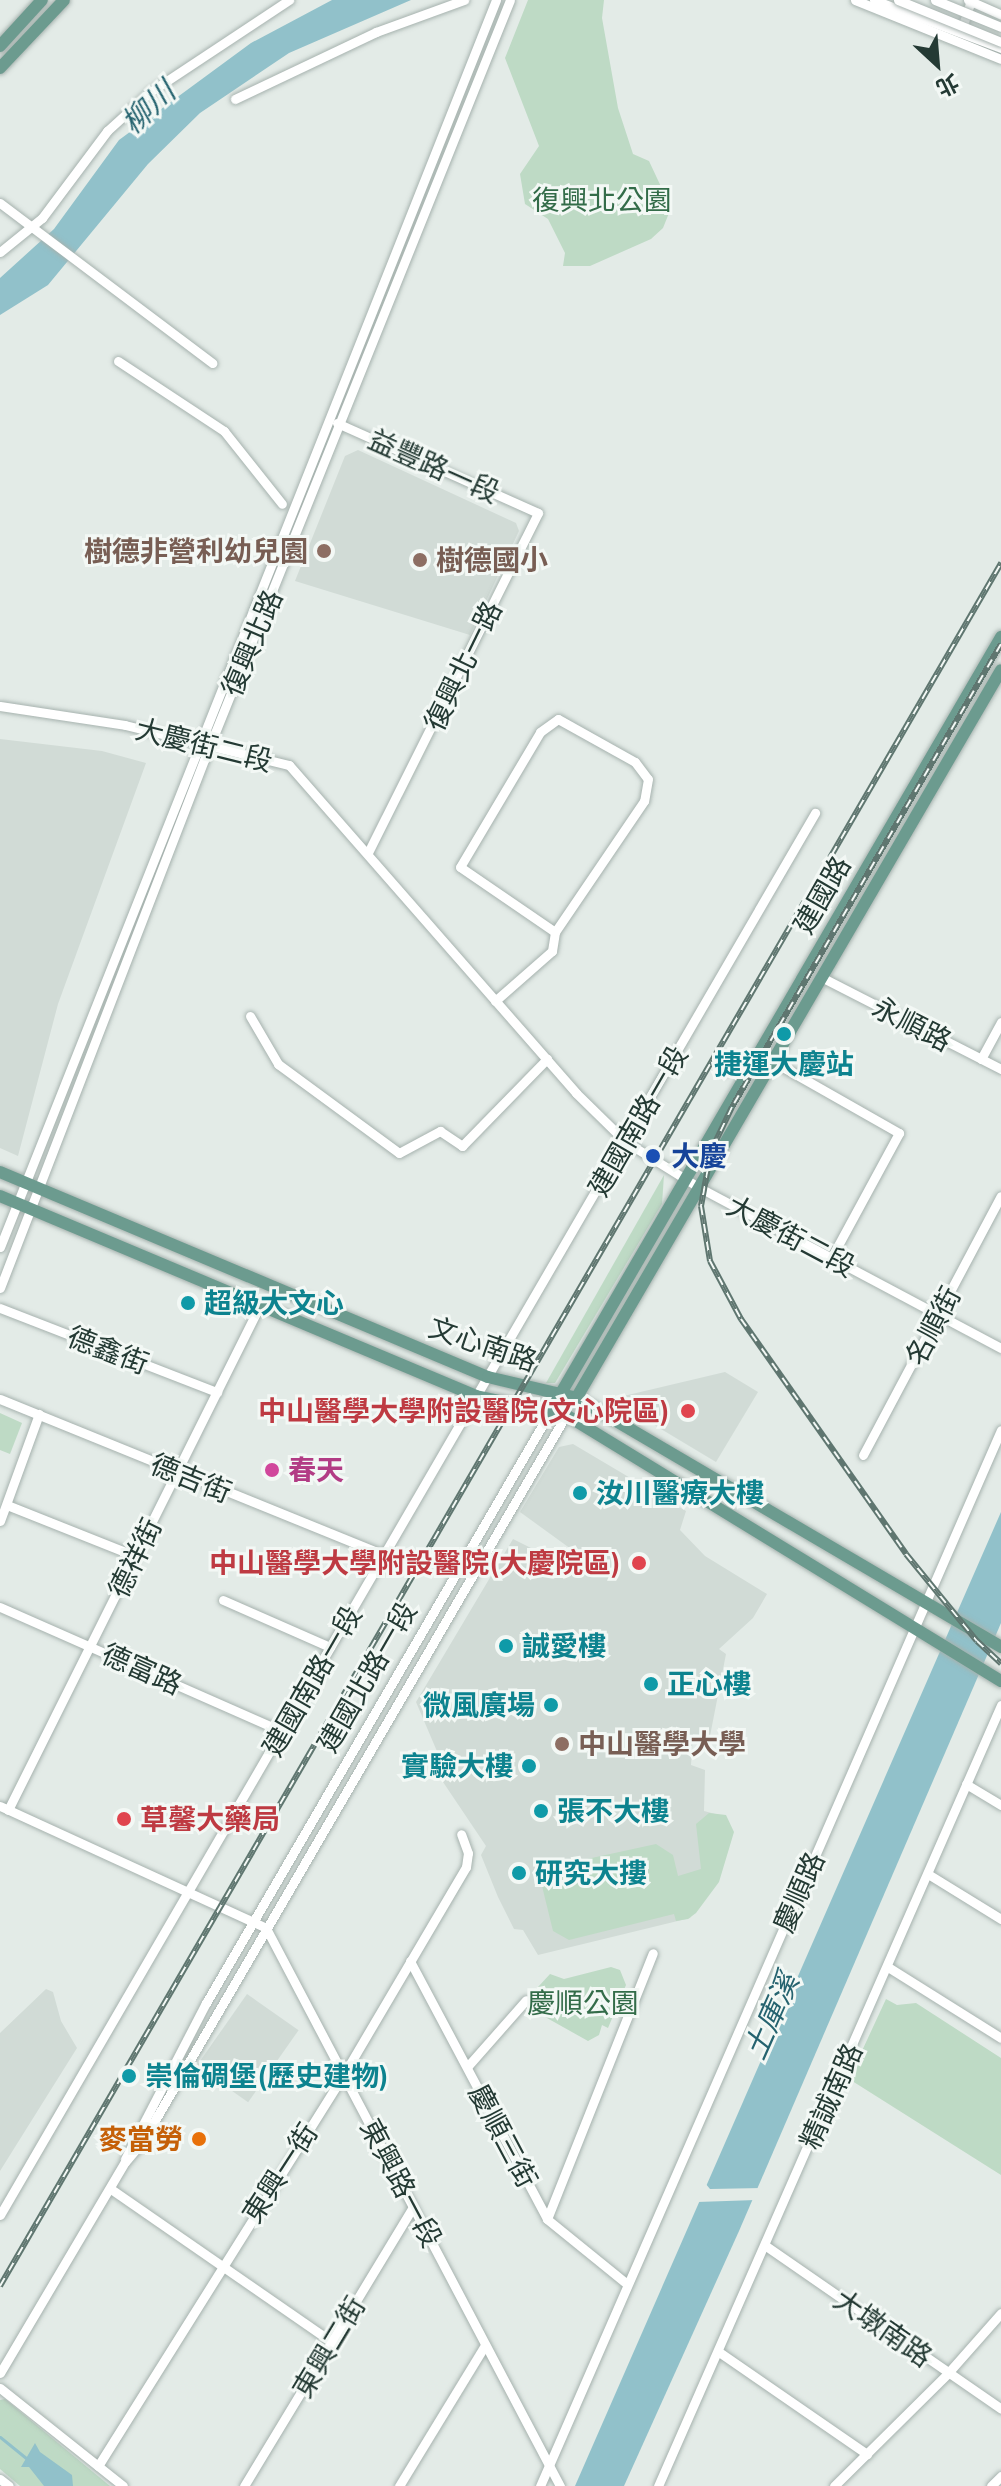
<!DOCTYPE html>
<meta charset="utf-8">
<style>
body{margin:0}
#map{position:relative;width:1001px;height:2486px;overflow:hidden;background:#e3ebe7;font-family:Mulish,"Noto Sans TC",sans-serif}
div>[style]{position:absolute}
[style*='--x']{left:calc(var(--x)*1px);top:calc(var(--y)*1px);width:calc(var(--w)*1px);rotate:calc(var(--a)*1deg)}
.built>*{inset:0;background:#d1dbd6;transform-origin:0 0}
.green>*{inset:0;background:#bedac5}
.water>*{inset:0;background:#91c1ca}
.pier>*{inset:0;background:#e3ebe7}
.stream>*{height:3px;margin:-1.5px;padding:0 1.5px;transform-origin:1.5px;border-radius:1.5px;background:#91c1ca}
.roads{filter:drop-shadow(0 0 2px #a6b2ae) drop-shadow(0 0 2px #a6b2ae)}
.minor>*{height:9px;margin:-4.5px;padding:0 4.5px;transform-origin:4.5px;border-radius:4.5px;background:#fff}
.major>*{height:12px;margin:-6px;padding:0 6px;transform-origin:6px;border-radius:6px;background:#6c9b8f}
.rail>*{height:6px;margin-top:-3px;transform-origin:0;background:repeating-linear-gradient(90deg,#f3f8f5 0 9px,#5f7670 0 18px);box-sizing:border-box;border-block:2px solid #5f7670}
.bridges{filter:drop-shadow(0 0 2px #a6b2ae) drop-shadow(0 0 2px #a6b2ae)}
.minor-bridge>*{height:9px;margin:-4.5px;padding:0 4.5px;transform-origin:4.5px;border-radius:4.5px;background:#fff}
.dots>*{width:22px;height:22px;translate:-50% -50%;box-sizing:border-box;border:4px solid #f3f8f5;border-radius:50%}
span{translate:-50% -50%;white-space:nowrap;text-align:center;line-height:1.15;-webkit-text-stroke:6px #f3f8f5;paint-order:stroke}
.park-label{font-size:28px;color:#336c49}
.street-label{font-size:28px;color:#243a34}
.education-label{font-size:28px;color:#785e54;font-weight:700}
.right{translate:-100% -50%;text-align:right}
.left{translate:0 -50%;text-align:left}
.culture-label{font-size:28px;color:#0d838f;font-weight:700}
.transit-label{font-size:28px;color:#164399;font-weight:700}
.health-label{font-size:28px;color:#be3a42;font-weight:700}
.hotel-label{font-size:28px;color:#b23c85;font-weight:700}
.food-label{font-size:28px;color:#c56008;font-weight:700}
.water-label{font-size:30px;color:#25636f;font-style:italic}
.north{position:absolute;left:897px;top:24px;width:80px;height:80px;-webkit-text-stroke:6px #f3f8f5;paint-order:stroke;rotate:154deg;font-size:22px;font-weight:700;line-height:32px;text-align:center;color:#243a34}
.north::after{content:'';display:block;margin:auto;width:28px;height:36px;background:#243a34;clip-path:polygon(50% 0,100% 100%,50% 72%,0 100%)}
</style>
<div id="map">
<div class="built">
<div style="clip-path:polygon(358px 450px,516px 523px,519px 531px,470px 635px,295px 581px,345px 456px)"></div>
<div style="clip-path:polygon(0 739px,102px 751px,146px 763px,58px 1004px,18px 1156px,0 1148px)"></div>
<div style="clip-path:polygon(725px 1372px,758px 1392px,716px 1462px,611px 1399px)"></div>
<div style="clip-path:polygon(573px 1444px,686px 1511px,680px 1530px,705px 1556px,767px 1594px,753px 1618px,719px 1649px,726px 1654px,710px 1736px,693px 1734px,691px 1765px,705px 1770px,704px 1811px,719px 1815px,706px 1895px,690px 1918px,538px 1955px,523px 1930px,514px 1929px,498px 1897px,481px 1855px,486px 1846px,443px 1782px,439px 1756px,416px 1702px,513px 1539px,545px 1555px,557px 1569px,571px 1549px,520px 1512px,559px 1447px)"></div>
<div style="clip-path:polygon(46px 1989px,53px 1992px,61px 2021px,77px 2048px,0 2171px,0 2033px)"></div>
<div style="left:247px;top:1994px;width:63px;height:88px;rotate:35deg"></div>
</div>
<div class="green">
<div style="clip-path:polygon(528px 0,604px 0,602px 18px,618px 108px,633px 154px,649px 161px,671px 208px,663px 228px,651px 239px,590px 266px,563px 266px,565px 253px,548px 219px,525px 204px,520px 174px,539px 146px,505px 58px)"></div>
<div style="clip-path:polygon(664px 1175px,662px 1204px,555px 1383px,546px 1383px)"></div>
<div style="clip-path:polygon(0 1413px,22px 1423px,10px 1454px,0 1450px)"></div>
<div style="clip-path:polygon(709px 1813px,726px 1815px,734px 1832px,719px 1882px,696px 1913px,688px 1919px,676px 1921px,674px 1914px,569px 1940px,553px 1931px,542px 1886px,547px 1873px,564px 1864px,656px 1844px,673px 1855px,678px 1876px,701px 1869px,696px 1824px)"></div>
<div style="clip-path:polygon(611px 1967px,620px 1970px,626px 1985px,608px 2028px,602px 2025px,599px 2035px,588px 2041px,538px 2013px,527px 1999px,550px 1974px,564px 1979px)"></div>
<div style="clip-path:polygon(886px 1999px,897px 2005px,916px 2003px,1001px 2058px,1001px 2175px,849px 2079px)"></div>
<div style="clip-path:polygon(5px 2399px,110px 2486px,20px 2486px,0 2469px,0 2400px)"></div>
</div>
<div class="water">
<div style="clip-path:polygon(332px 0,411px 0,289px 53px,200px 113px,148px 164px,48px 285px,0 315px,0 278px,54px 229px,119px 140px,251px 43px)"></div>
<div style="clip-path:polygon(1001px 1512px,1001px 1623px,739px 2231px,624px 2486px,575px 2486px)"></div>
<div style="clip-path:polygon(35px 2443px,40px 2452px,72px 2475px,73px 2486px,44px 2486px,29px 2467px,21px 2467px)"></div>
</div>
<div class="pier">
<div style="clip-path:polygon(705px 2183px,710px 2189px,762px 2188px,756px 2200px,697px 2202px)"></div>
</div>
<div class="stream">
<div style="--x:0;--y:2437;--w:33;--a:39"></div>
</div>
<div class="roads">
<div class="minor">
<div style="--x:855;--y:0;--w:157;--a:22"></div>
<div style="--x:874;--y:0;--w:136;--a:20.7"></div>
<div style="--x:968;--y:0;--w:36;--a:24"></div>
<div style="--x:961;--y:31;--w:33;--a:-72"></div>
<div style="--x:235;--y:99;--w:156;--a:-25.4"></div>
<div style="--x:376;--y:32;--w:94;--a:-20"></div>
<div style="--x:0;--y:203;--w:266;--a:37"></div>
<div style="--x:0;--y:252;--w:54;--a:-39"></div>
<div style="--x:42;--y:218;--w:109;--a:-53.2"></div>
<div style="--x:107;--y:131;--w:58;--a:-42.2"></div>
<div style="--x:150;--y:92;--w:167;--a:-33.5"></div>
<div style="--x:118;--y:361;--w:127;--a:33.4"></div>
<div style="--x:224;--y:431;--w:93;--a:51.5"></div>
<div style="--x:337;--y:423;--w:220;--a:24.1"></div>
<div style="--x:538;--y:513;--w:379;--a:116.6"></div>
<div style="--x:0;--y:706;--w:126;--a:8.6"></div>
<div style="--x:125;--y:725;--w:169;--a:13.7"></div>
<div style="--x:289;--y:765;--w:436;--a:48.8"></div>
<div style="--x:576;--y:1093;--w:70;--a:44.4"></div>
<div style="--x:626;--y:1142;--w:87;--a:31.9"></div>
<div style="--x:700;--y:1188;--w:341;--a:28"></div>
<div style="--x:823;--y:978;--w:200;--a:27.1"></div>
<div style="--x:495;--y:1001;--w:76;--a:-41.3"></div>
<div style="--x:552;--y:951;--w:19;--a:-81"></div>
<div style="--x:555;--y:932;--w:115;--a:-145.6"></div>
<div style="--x:460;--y:867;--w:157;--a:-59.3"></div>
<div style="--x:540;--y:732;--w:22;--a:-36"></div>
<div style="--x:558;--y:719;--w:88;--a:29.2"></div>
<div style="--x:635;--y:762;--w:21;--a:53"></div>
<div style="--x:648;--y:779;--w:22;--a:100"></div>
<div style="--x:644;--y:801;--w:158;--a:124.2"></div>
<div style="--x:250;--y:1016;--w:56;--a:59.7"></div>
<div style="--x:278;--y:1064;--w:150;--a:36.3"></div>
<div style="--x:399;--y:1153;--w:47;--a:-28.2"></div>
<div style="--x:440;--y:1131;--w:27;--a:34"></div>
<div style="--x:462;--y:1146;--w:122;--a:-45.7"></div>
<div style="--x:981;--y:1059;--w:42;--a:-61.6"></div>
<div style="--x:774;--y:1062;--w:144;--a:29.6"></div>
<div style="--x:899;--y:1133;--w:142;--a:118.5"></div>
<div style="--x:725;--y:1071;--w:9;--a:-58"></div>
<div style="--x:0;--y:1247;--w:1342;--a:-68.31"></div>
<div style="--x:0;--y:1288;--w:566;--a:-68.88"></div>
<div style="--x:204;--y:760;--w:819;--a:-68.07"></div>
<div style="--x:0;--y:1308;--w:233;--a:21.2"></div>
<div style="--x:0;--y:1399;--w:414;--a:22.1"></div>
<div style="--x:863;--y:1455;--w:293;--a:-62"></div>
<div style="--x:7;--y:1505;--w:138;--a:21.7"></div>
<div style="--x:0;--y:1521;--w:114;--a:-70"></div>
<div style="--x:223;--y:1600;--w:117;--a:23.7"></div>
<div style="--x:0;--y:1607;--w:309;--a:23.8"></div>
<div style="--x:966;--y:1784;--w:41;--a:31"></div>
<div style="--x:0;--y:1806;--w:293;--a:24.6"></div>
<div style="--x:266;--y:1928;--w:631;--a:62.22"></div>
<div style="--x:8;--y:1810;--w:564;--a:-63.48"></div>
<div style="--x:928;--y:1874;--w:86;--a:31.7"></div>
<div style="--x:410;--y:1961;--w:292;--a:62"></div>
<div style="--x:547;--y:2219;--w:103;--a:39.1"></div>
<div style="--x:888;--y:1967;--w:133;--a:32.1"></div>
<div style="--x:467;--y:2067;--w:89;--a:-48.6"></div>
<div style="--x:125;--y:2159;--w:176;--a:-62.6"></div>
<div style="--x:206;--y:2003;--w:684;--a:-59.8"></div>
<div style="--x:111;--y:2189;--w:269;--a:34.7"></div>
<div style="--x:0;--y:2215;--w:1622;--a:-59.83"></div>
<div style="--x:547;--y:2219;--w:286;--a:-68.3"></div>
<div style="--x:766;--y:2246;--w:286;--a:34.7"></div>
<div style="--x:719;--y:2352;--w:180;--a:34.6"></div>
<div style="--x:0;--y:2373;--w:245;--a:-59.4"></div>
<div style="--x:125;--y:2162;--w:30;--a:-50"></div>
<div style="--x:144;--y:2139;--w:838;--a:-59.76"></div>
<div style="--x:0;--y:2388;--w:157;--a:38.5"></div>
<div style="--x:98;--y:2466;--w:463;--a:-57.9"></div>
<div style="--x:344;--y:2074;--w:240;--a:-59.5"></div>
<div style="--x:466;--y:1867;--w:14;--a:-82"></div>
<div style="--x:468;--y:1853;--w:20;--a:-110"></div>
<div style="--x:0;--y:2479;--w:11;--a:38"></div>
<div style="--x:244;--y:2486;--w:326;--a:-58.8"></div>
<div style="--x:399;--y:2486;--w:165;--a:-58.6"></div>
<div style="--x:540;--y:2486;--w:1152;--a:-66.42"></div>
<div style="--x:658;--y:2486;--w:853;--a:-66.29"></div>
<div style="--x:834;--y:2486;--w:161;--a:-44.7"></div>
<div style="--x:948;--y:2373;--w:80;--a:-48.5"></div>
<div style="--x:991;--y:2486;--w:14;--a:-45"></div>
</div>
<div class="major">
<div style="--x:0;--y:46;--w:62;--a:-47.6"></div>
<div style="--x:0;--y:68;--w:93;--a:-46.7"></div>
<div style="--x:0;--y:1172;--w:529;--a:22.79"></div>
<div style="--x:488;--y:1377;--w:91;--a:13.3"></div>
<div style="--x:577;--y:1398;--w:492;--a:30.4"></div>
<div style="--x:0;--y:1196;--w:516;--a:22.79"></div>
<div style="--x:476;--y:1396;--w:92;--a:11.9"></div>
<div style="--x:566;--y:1415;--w:510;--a:31.45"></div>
<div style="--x:574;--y:1402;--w:847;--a:-59.74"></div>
<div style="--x:550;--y:1412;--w:897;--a:-59.8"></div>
</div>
</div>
<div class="rail">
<div style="--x:1001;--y:644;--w:535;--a:120.16"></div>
<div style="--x:732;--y:1107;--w:49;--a:115.5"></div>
<div style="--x:711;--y:1151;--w:56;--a:100.3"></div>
<div style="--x:701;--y:1206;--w:56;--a:80.7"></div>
<div style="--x:710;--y:1261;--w:66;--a:61.9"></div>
<div style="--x:741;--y:1319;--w:287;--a:54.9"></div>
<div style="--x:906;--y:1554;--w:112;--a:50.8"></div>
<div style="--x:977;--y:1641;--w:33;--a:43"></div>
<div style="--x:0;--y:2286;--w:1993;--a:-59.84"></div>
</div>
<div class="bridges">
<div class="minor-bridge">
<div style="--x:898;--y:0;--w:111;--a:22.2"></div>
<div style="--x:935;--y:0;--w:71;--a:22.2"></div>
</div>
</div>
<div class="dots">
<div style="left:324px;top:551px;background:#8d6e63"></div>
<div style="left:420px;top:560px;background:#8d6e63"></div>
<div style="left:784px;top:1034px;background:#0f9aa8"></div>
<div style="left:653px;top:1156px;background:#1a4fb4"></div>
<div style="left:188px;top:1303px;background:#0f9aa8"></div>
<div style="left:688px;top:1411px;background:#e0444e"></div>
<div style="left:272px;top:1470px;background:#d1479c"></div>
<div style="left:580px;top:1493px;background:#0f9aa8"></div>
<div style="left:639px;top:1563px;background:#e0444e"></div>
<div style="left:506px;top:1646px;background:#0f9aa8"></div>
<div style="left:651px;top:1684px;background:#0f9aa8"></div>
<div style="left:551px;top:1705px;background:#0f9aa8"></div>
<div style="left:562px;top:1744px;background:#8d6e63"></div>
<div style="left:529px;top:1766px;background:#0f9aa8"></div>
<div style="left:541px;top:1811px;background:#0f9aa8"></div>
<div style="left:124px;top:1819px;background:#e0444e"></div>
<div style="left:519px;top:1873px;background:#0f9aa8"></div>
<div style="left:129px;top:2076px;background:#0f9aa8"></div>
<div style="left:199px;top:2139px;background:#e8710a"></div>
</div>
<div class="park-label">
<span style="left:602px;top:200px">復興北公園</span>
<span style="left:583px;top:2003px">慶順公園</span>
</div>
<div class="street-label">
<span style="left:434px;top:466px;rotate:24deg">益豐路一段</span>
<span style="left:252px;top:643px;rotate:-67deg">復興北路</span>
<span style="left:463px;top:666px;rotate:-64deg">復興北一路</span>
<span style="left:204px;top:745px;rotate:14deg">大慶街二段</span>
<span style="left:822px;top:895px;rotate:-60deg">建國路</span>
<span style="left:912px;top:1024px;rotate:27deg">永順路</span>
<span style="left:638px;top:1121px;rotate:-60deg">建國南路一段</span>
<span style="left:791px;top:1236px;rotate:28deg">大慶街二段</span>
<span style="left:933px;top:1326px;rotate:-62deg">名順街</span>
<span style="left:483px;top:1344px;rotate:19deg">文心南路</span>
<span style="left:108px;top:1350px;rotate:21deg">德鑫街</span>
<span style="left:191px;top:1478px;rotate:22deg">德吉街</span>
<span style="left:135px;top:1558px;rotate:-64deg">德祥街</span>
<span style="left:142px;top:1669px;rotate:24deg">德富路</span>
<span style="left:367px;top:1677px;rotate:-60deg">建國北路一段</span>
<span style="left:312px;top:1681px;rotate:-60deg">建國南路一段</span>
<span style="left:799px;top:1892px;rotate:-66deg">慶順路</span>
<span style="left:831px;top:2096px;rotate:-66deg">精誠南路</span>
<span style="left:503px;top:2136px;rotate:62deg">慶順三街</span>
<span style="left:280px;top:2173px;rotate:-57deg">東興一街</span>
<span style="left:401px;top:2183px;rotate:62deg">東興路一段</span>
<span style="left:883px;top:2328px;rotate:35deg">大墩南路</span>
<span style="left:329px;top:2347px;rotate:-59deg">東興二街</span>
</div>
<div class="education-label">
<span class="right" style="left:308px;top:551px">樹德非營利幼兒園</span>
<span class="left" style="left:436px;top:560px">樹德國小</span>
<span class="left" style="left:578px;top:1744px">中山醫學大學</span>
</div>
<div class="culture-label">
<span style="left:784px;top:1064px">捷運大慶站</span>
<span class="left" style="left:204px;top:1303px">超級大文心</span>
<span class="left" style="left:596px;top:1493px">汝川醫療大樓</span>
<span class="left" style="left:522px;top:1646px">誠愛樓</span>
<span class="left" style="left:667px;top:1684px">正心樓</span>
<span class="right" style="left:535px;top:1705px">微風廣場</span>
<span class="right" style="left:513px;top:1766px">實驗大樓</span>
<span class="left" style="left:557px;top:1811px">張不大樓</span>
<span class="left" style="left:535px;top:1873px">研究大摟</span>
<span class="left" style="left:145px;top:2076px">崇倫碉堡(歷史建物)</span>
</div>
<div class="transit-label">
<span class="left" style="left:671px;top:1156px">大慶</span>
</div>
<div class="health-label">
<span class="right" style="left:670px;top:1411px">中山醫學大學附設醫院(文心院區)</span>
<span class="right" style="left:621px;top:1563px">中山醫學大學附設醫院(大慶院區)</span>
<span class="left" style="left:140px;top:1819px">草馨大藥局</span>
</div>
<div class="hotel-label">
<span class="left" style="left:288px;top:1470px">春天</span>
</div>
<div class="food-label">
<span class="right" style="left:183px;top:2139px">麥當勞</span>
</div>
<div class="water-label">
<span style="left:148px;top:107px;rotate:-43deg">柳川</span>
<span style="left:771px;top:2016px;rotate:-66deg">土庫溪</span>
</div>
<div class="north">北</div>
</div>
